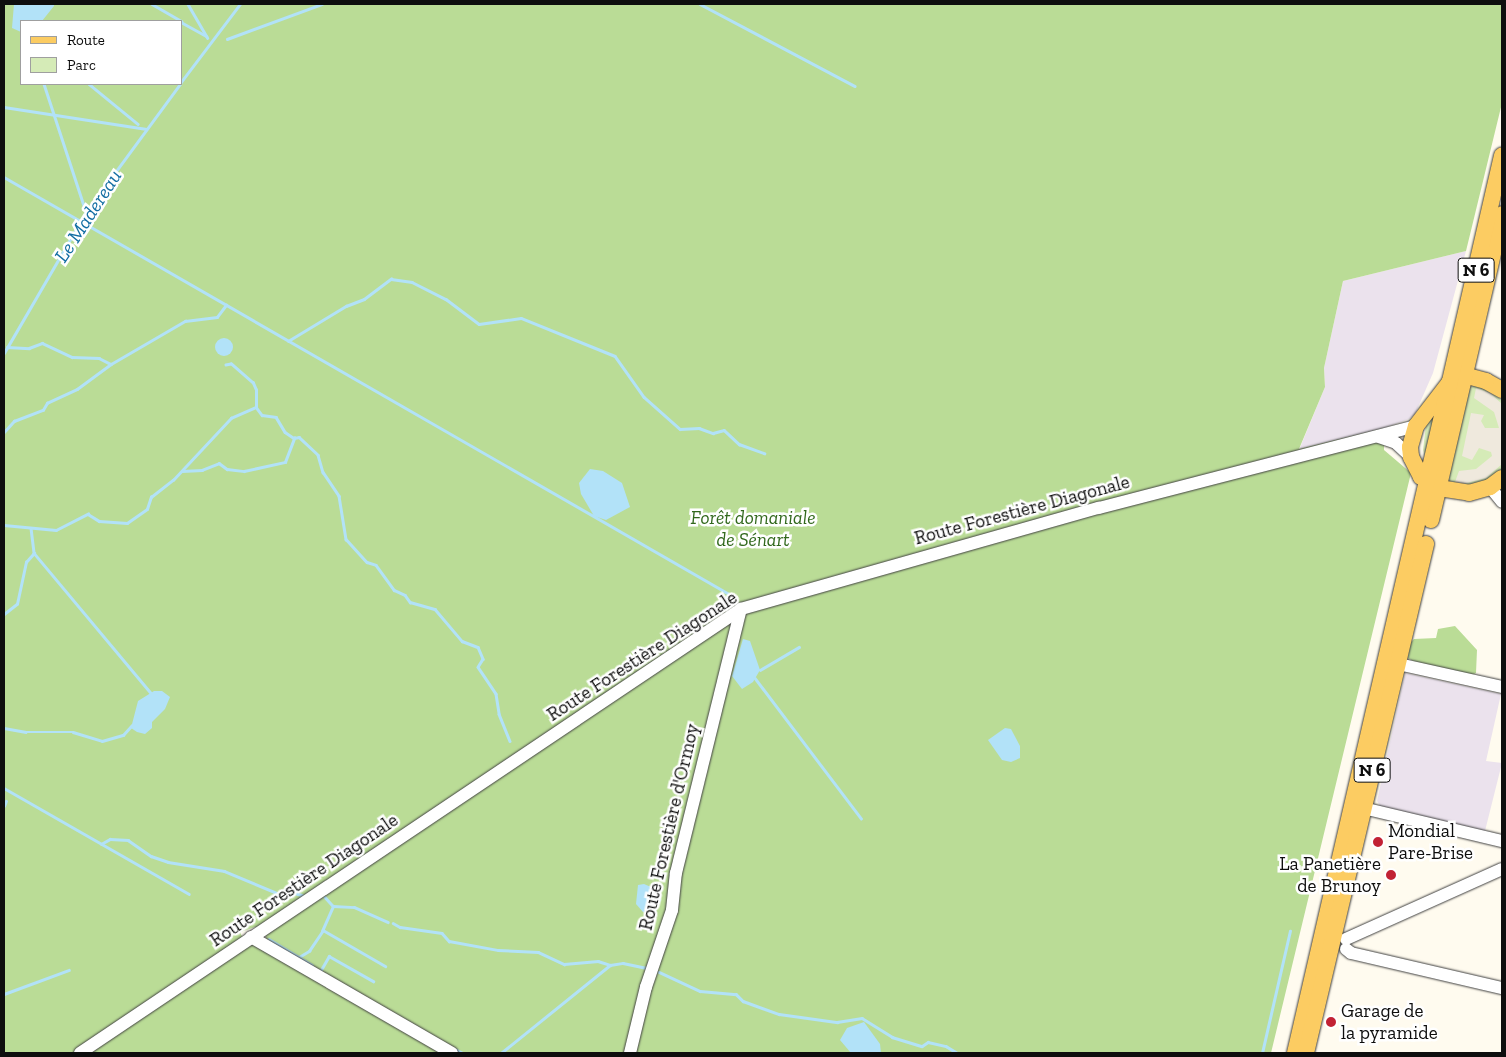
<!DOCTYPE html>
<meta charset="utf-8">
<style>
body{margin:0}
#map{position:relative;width:1506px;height:1057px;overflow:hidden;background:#fffbef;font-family:"Zilla Slab",serif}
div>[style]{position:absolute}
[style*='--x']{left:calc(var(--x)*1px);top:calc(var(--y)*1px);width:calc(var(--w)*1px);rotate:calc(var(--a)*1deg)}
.industrial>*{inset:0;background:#ebe2ed}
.green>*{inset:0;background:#d5ebb7}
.forest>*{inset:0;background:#badc96}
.plaza>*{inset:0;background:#efe9dd}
.water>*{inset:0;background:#b2e2f8}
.round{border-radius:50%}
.stream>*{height:2.5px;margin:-1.25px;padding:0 1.25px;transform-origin:1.25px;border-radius:1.25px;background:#b2e2f8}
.roads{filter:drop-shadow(0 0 1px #414141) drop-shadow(0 0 1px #414141)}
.minor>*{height:12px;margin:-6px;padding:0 6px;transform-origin:6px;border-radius:6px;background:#fff}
.major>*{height:16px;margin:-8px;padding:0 8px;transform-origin:8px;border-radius:8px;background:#fccc62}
.dots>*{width:14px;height:14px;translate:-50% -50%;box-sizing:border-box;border:2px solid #fff;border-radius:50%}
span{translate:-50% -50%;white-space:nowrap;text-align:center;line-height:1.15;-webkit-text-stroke:5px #fff;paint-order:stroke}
.shield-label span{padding:1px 4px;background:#fff;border:1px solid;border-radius:4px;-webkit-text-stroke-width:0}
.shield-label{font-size:18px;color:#0e0e0e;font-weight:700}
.street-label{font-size:19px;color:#0e0e0e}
.park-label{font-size:19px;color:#31681c;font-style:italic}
.poi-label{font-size:19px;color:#0e0e0e}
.left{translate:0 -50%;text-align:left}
.right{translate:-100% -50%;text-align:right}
.water-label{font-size:20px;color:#136ea3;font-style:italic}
.frame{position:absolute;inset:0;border:5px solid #0e0e0e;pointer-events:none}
.legend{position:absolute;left:20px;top:20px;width:162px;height:65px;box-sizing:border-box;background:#fff;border:1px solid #9f9f9f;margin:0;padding:6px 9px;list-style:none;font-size:15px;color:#0e0e0e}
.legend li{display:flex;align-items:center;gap:10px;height:25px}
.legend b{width:25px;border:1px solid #9f9f9f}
</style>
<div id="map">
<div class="industrial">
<div style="clip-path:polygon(1466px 251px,1433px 373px,1415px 414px,1409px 419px,1384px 428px,1299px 450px,1325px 387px,1324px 368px,1343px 281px)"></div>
<div style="clip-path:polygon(1405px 673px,1501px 694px,1486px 761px,1502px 763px,1485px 831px,1381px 807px,1377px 801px)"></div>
</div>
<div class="green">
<div style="clip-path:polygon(1477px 385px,1502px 400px,1502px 470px,1476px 486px,1448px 481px,1470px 387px)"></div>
<div style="clip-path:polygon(1438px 400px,1427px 463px,1423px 450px,1426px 425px)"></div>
</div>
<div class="forest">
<div style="clip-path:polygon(evenodd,4px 4px,1502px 4px,1502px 103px,1466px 251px,1343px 281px,1324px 368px,1325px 387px,1299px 449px,1384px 428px,1384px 450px,1411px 473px,1271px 1053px,4px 1053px,4px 4px,21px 21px,181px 21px,181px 84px,21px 84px,21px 21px,4px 4px,255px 927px,265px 928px,267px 946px,252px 943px,241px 935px,241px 932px,255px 927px)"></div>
<div style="clip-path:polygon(1455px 626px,1477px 650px,1476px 673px,1469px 677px,1435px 675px,1408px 658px,1409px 644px,1414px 639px,1436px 638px,1438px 629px)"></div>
</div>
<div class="plaza">
<div style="clip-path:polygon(1476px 388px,1490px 393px,1502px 404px,1502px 464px,1486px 478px,1463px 484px,1455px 482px,1459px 471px,1476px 469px,1492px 456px,1491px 452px,1479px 448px,1472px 460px,1462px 456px,1471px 413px,1484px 415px,1481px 421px,1485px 428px,1499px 428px,1494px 412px,1474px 398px)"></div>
</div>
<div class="water">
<div style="clip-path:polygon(14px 4px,54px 4px,54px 6px,42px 21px,21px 21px,21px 32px,12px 28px)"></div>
<div class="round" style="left:215px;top:338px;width:18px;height:18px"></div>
<div style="clip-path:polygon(590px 469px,603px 471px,622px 483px,630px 507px,606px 520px,594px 516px,581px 494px,579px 483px)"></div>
<div style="clip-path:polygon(743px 639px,750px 641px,760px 670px,753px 682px,742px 689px,732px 676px)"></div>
<div style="clip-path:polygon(154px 691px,162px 691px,170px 697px,165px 709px,152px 722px,152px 728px,145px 734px,137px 732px,131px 728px,138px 701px)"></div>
<div style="clip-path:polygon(1005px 728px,1011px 729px,1020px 746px,1020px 758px,1011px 762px,1002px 760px,988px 740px)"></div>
<div style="clip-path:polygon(644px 884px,658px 890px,661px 900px,654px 915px,643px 912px,636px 904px,638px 885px)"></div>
<div style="clip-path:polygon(864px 1022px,880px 1044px,881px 1053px,851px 1053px,840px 1040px,847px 1028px)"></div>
</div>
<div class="stream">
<div style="--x:152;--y:4;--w:34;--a:30"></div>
<div style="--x:188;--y:4;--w:39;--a:60"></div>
<div style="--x:700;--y:4;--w:175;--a:27.9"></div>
<div style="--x:181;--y:22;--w:29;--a:29"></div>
<div style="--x:227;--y:39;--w:101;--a:-20.2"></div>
<div style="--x:181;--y:82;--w:98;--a:-52.9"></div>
<div style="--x:44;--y:84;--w:135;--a:71.8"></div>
<div style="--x:89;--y:84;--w:63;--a:39.2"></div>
<div style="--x:4;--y:107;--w:144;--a:8.8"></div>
<div style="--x:4;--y:177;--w:839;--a:29.9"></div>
<div style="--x:288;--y:341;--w:68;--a:-31.1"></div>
<div style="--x:346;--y:306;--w:19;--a:-21"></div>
<div style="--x:364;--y:299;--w:34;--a:-37"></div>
<div style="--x:391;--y:279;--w:21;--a:8"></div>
<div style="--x:412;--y:282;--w:38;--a:27"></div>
<div style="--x:446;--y:299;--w:41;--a:37.1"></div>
<div style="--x:479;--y:324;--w:42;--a:-8.1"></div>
<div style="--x:521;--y:318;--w:101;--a:22"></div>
<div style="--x:615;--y:356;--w:50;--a:54.7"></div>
<div style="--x:644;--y:397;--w:48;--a:41.6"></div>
<div style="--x:680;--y:429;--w:19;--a:-3"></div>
<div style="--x:699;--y:428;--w:15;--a:20"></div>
<div style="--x:713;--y:433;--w:11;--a:-15"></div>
<div style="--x:724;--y:430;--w:21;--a:43"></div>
<div style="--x:739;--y:444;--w:27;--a:20"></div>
<div style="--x:7;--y:347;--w:22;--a:3"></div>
<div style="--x:29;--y:348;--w:14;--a:-21"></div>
<div style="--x:42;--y:343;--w:33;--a:25"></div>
<div style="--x:72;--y:357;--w:27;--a:2"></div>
<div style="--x:99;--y:358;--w:13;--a:27"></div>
<div style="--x:4;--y:353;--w:163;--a:-59.8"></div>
<div style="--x:86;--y:212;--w:159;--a:-53.7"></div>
<div style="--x:256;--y:407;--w:10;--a:53"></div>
<div style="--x:262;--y:415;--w:14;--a:8"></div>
<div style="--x:276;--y:417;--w:17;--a:59"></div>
<div style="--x:285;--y:432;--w:11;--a:34"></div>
<div style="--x:294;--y:438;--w:5;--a:-11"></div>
<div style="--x:299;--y:437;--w:26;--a:43"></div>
<div style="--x:318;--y:455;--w:18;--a:74"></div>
<div style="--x:323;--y:472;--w:29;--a:56"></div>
<div style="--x:339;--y:496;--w:44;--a:80.8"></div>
<div style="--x:346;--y:539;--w:31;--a:48"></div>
<div style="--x:367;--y:562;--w:9;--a:18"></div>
<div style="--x:376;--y:565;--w:31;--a:54"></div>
<div style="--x:394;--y:590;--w:12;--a:24"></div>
<div style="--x:405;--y:595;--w:9;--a:54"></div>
<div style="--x:410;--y:602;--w:26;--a:16"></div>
<div style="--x:435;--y:609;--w:42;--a:49.8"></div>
<div style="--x:462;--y:641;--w:17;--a:21"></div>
<div style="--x:478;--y:647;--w:13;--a:67"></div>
<div style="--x:483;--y:659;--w:9;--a:122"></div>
<div style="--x:478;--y:667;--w:32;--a:56"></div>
<div style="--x:496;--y:694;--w:20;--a:81"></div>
<div style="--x:499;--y:714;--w:29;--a:68"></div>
<div style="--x:4;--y:432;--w:15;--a:-48"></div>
<div style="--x:14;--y:421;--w:31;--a:-21"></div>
<div style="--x:43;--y:410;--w:8;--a:-60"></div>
<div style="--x:47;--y:403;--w:33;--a:-25"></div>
<div style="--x:77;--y:389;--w:42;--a:-36.3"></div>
<div style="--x:111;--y:364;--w:86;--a:-30.2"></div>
<div style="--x:185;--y:321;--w:32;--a:-7"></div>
<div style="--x:217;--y:317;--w:15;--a:-53"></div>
<div style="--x:182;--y:471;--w:20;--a:-3"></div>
<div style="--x:202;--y:470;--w:18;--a:-22"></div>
<div style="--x:219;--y:463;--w:10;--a:37"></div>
<div style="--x:227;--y:469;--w:17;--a:7"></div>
<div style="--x:244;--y:471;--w:42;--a:-12.4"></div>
<div style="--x:285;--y:462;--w:26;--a:-69"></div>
<div style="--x:4;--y:525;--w:52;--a:5.5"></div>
<div style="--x:56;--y:530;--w:36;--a:-27"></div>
<div style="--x:88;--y:514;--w:13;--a:32"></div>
<div style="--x:99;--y:521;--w:28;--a:4"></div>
<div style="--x:127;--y:523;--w:24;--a:-35"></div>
<div style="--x:147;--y:509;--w:13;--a:-72"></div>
<div style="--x:151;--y:497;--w:28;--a:-38"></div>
<div style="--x:173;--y:480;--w:85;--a:-46.9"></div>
<div style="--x:231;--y:418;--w:27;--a:-24"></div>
<div style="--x:256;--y:407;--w:17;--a:-90"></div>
<div style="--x:256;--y:390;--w:8;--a:-113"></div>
<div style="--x:253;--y:383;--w:29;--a:-139"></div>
<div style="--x:231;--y:364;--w:5;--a:169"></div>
<div style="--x:31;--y:528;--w:25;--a:83"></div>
<div style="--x:34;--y:553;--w:182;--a:50.1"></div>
<div style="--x:4;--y:614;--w:16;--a:-38"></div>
<div style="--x:17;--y:604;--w:43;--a:-77.9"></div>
<div style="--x:26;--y:562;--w:12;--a:-48"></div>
<div style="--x:760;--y:670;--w:45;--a:-30.5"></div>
<div style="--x:755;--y:678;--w:176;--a:52.9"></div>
<div style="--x:4;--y:728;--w:22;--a:10"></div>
<div style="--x:26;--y:732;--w:47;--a:0"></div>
<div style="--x:73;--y:732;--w:30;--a:17"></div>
<div style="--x:102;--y:741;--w:22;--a:-16"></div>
<div style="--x:123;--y:735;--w:13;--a:-48"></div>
<div style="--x:4;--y:788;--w:213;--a:29.8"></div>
<div style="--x:4;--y:806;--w:5;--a:-68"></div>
<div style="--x:101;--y:844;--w:10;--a:-29"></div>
<div style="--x:110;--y:839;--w:18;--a:3"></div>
<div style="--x:128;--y:840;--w:28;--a:35"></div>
<div style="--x:151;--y:856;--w:18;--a:19"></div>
<div style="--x:168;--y:862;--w:57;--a:9.1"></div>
<div style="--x:224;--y:871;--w:63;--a:22.5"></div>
<div style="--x:282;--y:895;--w:9;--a:-21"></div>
<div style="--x:290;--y:892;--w:12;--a:14"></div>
<div style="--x:325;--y:897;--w:12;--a:48"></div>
<div style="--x:333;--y:906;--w:21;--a:3"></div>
<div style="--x:354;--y:907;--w:37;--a:24"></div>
<div style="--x:393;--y:923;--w:8;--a:30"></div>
<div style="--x:400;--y:927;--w:42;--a:8.1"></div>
<div style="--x:442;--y:933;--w:11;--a:49"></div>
<div style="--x:449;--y:941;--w:50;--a:10.4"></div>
<div style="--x:498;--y:950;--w:40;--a:2.9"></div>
<div style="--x:538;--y:952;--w:29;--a:25"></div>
<div style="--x:564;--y:964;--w:34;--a:-5"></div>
<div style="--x:598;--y:961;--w:13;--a:18"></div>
<div style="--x:610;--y:965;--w:13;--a:-9"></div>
<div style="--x:623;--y:963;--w:25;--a:12"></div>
<div style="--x:322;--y:931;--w:27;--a:-66"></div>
<div style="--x:269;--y:939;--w:50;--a:31.2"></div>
<div style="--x:299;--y:957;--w:12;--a:-31"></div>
<div style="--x:309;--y:951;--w:25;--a:-56"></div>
<div style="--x:323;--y:930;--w:72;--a:30.1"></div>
<div style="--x:321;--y:970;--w:16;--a:-60"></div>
<div style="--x:329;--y:956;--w:51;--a:29.6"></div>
<div style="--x:659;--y:972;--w:45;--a:24.9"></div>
<div style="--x:700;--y:991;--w:36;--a:5"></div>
<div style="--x:736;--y:994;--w:10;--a:45"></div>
<div style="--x:743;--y:1001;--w:38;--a:20"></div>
<div style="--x:779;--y:1014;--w:59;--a:7.9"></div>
<div style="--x:837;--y:1022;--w:25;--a:-9"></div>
<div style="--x:862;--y:1018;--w:36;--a:32"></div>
<div style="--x:892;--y:1037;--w:31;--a:17"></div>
<div style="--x:922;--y:1046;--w:7;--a:-34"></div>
<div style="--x:928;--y:1042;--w:18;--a:13"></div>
<div style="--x:946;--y:1046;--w:13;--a:32"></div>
<div style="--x:4;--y:994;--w:69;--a:-20.3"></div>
<div style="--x:455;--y:1049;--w:9;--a:27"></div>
<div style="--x:501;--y:1053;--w:140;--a:-38.9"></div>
<div style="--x:1262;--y:1053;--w:125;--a:-77.1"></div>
</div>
<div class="roads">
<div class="minor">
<div style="--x:1379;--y:437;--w:18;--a:19"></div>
<div style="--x:1396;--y:443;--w:21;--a:43"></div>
<div style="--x:1490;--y:487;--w:19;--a:51"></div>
<div style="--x:1398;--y:664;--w:107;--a:12.5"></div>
<div style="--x:1363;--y:808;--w:143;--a:13.4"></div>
<div style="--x:251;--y:937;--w:232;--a:30"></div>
<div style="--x:1346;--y:939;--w:171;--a:-24.2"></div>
<div style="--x:1346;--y:949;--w:6;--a:39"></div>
<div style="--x:1351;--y:953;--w:155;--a:13.1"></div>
<div style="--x:80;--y:1053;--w:796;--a:-33.89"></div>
<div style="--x:741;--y:609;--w:372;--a:-15.8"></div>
<div style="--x:1099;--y:508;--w:327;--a:-14.5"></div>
<div style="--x:630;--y:1053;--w:68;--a:-76.4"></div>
<div style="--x:646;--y:987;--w:81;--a:-71.3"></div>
<div style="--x:672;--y:910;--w:37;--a:-84"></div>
<div style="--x:676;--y:873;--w:272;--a:-76.2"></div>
</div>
<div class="major">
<div style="--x:1502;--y:390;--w:18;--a:-151"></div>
<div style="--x:1486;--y:381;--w:23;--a:-165"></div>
<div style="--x:1464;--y:375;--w:17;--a:152"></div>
<div style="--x:1449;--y:383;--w:54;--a:127.5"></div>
<div style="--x:1416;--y:426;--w:22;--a:106"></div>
<div style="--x:1410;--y:447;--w:10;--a:84"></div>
<div style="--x:1411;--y:457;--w:22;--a:63"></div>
<div style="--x:1421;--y:477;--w:21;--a:31"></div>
<div style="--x:1439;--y:488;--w:30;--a:9"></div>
<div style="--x:1469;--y:493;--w:22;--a:-16"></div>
<div style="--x:1490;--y:487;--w:15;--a:-37"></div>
<div style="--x:1431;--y:520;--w:314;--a:-76.9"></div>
<div style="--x:1295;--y:1053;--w:921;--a:-77.01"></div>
<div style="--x:1306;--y:1053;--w:523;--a:-76.73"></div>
</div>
</div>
<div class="dots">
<div style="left:1378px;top:842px;background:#c22234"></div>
<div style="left:1391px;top:875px;background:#c22234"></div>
<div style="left:1331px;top:1022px;background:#c22234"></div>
</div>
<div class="shield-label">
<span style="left:1476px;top:270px">N 6</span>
<span style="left:1372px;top:770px">N 6</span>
</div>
<div class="street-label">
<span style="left:1022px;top:510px;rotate:-15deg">Route Forestière Diagonale</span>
<span style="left:642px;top:656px;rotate:-33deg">Route Forestière Diagonale</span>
<span style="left:669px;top:827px;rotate:-77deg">Route Forestière d'Ormoy</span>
<span style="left:304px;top:880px;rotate:-34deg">Route Forestière Diagonale</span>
</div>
<div class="park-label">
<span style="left:753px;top:529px">Forêt domaniale<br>de Sénart</span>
</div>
<div class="poi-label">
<span class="left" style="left:1388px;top:842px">Mondial<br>Pare-Brise</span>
<span class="right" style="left:1381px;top:875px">La Panetière<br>de Brunoy</span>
<span class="left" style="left:1341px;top:1022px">Garage de<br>la pyramide</span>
</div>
<div class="water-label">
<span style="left:88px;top:216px;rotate:-57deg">Le Madereau</span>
</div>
<div class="frame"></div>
<ul class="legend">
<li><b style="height:6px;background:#fccc62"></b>Route</li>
<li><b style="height:14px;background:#d5ebb7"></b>Parc</li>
</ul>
</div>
